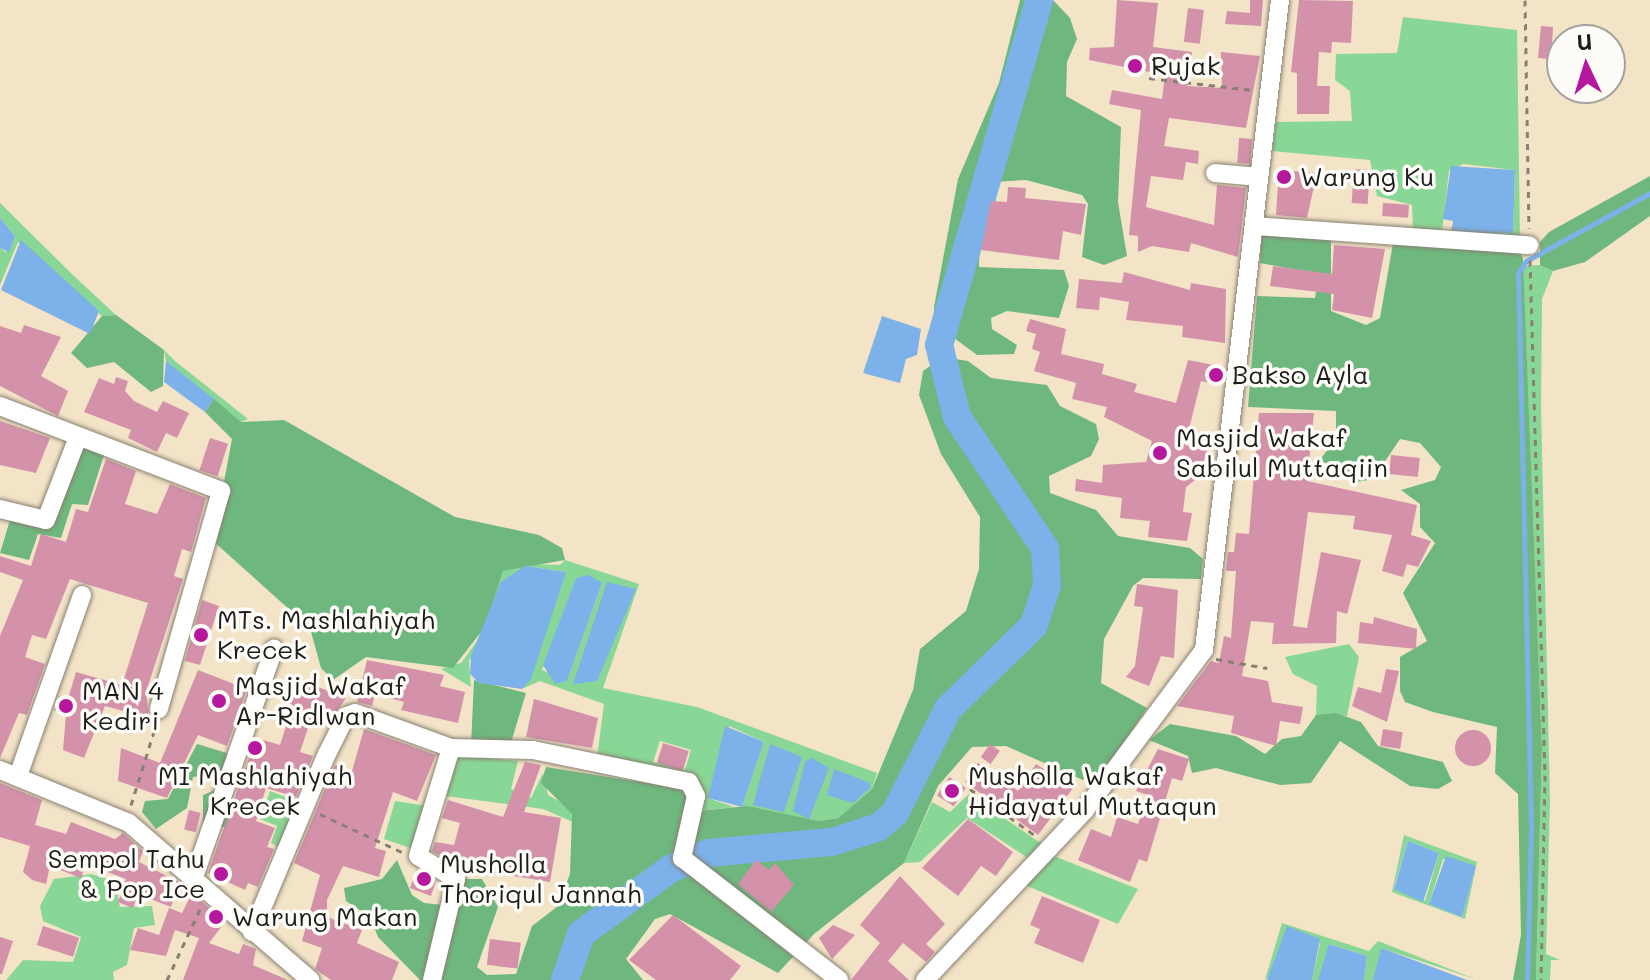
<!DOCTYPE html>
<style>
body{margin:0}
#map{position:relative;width:1650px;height:980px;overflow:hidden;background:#f3e3c7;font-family:Mali,sans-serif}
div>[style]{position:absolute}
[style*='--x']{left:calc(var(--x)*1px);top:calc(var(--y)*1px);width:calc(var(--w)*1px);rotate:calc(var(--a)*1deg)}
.green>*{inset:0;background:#89d796}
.forest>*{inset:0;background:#6eb87f}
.water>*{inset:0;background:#7cb1ea}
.stream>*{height:5px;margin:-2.5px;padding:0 2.5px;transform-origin:2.5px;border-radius:2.5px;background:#7cb1ea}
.river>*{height:28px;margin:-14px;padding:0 14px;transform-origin:14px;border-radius:14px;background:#7cb1ea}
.building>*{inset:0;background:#d391aa;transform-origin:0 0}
.round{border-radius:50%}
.path>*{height:3px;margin-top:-1.5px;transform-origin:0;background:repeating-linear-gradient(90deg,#888072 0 6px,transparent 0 12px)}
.roads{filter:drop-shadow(0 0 2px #888072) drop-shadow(0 0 2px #888072)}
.minor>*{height:18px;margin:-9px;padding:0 9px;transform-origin:9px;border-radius:9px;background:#fff}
.dots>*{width:22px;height:22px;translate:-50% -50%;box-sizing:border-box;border:4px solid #fdfcf7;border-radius:50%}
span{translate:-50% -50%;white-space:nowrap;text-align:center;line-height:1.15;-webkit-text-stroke:7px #fdfcf7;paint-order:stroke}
.poi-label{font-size:26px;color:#1c1c1c}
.left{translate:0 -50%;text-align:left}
.right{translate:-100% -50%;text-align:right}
.north{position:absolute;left:1546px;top:24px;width:80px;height:80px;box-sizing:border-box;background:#fdfcf7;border:2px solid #a3a29f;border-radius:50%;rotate:356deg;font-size:22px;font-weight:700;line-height:32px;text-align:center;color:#1c1c1c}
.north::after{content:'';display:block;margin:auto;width:28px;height:36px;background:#b5179e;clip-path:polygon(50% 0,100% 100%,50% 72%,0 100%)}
</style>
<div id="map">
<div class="green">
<div style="clip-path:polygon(evenodd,1403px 17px,1517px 30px,1520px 238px,1413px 233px,1412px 205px,1377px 196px,1370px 160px,1272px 151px,1276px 122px,1352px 121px,1350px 91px,1335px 80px,1336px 54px,1397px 53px,1403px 17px,1463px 164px,1515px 170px,1513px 233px,1442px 232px,1449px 171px,1463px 164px)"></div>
<div style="clip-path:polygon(0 203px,75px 277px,116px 315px,102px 316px,18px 242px,0 285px,0 248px,6px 252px,15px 236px,0 218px)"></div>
<div style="clip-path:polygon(1540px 265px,1553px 271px,1542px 299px,1541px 407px,1550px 801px,1546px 954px,1560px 960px,1551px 960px,1550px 980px,1536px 980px,1542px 747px,1523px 266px)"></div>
<div style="clip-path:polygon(164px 350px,175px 361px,248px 419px,241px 422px,166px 361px)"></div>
<div style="clip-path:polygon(evenodd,565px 560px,639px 584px,603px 688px,697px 707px,877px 773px,872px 789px,838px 818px,819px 821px,742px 807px,764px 742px,729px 726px,708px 798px,734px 807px,698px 811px,683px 789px,595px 773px,604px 704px,540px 681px,522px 689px,566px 572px,525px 566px,499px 598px,485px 633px,469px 661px,471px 687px,441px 669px,461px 663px,477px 641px,503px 571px,524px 564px,560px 565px,565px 560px,576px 578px,602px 583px,567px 681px,542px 670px,576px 578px,565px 560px,660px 741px,691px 750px,685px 770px,653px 762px,660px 741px)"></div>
<div style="clip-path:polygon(1349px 644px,1359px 657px,1347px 716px,1316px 715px,1317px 686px,1293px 674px,1285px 657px)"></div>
<div style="clip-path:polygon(458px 756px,518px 761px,511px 789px,531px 798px,543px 773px,548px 795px,570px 807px,573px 822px,543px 809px,446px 796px)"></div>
<div style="clip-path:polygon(270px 791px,301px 803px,281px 848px,271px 843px,277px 826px,260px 819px)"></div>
<div style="clip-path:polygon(969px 794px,1042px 844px,1031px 860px,967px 818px,920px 862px,904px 863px,932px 802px,950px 812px)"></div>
<div style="clip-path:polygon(395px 801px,427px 806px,413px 849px,384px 839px)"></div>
<div style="clip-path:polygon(evenodd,1404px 835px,1477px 862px,1465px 919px,1392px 892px,1404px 835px,1408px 841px,1439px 853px,1425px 901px,1394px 887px,1408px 841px,1404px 835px,1443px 859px,1476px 866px,1462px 917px,1429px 904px,1443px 859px)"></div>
<div style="clip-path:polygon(1051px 855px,1138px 889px,1118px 924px,1025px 885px)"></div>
<div style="clip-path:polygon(91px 874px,115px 881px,120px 907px,152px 906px,155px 925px,134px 928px,127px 965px,113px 972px,114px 980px,6px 980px,23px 960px,73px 962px,81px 937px,43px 921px,40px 906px,54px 879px)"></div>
<div style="clip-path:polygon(1282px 923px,1369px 951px,1378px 941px,1478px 980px,1384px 949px,1373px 980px,1364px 980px,1367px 956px,1330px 944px,1318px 980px,1312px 980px,1320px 943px,1265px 980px)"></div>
</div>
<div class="forest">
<div style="clip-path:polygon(1020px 0,1053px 0,1070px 18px,1077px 39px,1067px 62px,1066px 96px,1121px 127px,1118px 202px,1127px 256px,1104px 265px,1082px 257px,1088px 204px,1082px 195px,1026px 180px,993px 182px,981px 214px,979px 267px,1064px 270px,1069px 286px,1059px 318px,1007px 311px,991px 318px,992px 329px,1017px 345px,1014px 354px,977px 355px,935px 324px,934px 307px,958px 179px,999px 83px)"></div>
<div style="clip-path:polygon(1650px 176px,1650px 216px,1585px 262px,1553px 271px,1540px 265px,1540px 242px,1549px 232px)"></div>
<div style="clip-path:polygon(1262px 231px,1331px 240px,1331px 311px,1366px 325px,1380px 318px,1393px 243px,1520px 252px,1523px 258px,1542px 747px,1536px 980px,1513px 980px,1521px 935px,1518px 794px,1495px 773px,1497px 727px,1433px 712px,1405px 702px,1400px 691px,1400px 657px,1427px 641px,1403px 593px,1435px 543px,1420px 527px,1420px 504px,1401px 490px,1435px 480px,1441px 467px,1420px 443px,1400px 439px,1373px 479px,1357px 482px,1320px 460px,1336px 438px,1336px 411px,1248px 407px,1257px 296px,1315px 298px,1319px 274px,1260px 263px)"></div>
<div style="clip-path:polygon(116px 315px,164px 350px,163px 386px,151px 392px,114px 362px,87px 368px,71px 353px,102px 316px)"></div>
<div style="clip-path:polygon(943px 357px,968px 361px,991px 378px,1047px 385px,1060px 406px,1096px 424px,1099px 439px,1091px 456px,1049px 476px,1050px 493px,1096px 510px,1118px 536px,1190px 548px,1203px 559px,1201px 579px,1143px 578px,1133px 586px,1104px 639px,1101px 683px,1147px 708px,1106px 769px,1083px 780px,1006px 746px,972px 747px,938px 786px,904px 863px,814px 934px,778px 973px,670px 914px,655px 919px,626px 959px,643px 980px,420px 980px,378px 937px,370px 917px,346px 901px,344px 888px,382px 879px,397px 860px,412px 895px,424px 903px,444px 905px,456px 879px,482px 879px,498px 907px,477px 967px,487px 975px,516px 974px,532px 926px,558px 906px,570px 874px,572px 814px,541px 783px,546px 767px,683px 789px,698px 811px,747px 806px,819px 821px,838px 818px,872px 789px,913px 690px,920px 649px,966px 611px,979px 569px,980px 517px,941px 454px,919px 395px,923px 371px)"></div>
<div style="clip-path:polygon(214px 399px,241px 422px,284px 420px,455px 517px,539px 535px,562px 548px,565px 560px,503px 571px,485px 627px,453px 668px,366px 657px,333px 680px,321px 668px,310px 628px,213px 541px,232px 439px,205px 412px)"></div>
<div style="clip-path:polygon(78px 445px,105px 452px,88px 505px,72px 504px,61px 538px,38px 534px,29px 560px,0 553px,10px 520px,42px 525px)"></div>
<div style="clip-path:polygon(474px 680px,526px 693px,510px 746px,471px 746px)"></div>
<div style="clip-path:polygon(1336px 713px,1361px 722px,1378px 746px,1443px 762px,1452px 781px,1438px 789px,1410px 786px,1340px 741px,1311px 783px,1280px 785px,1216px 768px,1192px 773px,1188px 756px,1149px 740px,1170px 724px,1236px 736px,1265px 754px,1282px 739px,1301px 736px,1316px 715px)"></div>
<div style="clip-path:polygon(197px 744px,227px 753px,225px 773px,193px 777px,187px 808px,156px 829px,142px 812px,145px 801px,168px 799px)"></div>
<div style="clip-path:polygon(218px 789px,239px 808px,233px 825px,203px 831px,203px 795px)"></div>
</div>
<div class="water">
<div style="clip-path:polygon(1451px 166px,1515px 170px,1513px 233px,1451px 233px,1453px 221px,1443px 219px)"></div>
<div style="clip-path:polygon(0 218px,15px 236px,9px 252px,0 248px)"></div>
<div style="clip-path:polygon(21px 240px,99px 311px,90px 334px,1px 290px)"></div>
<div style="clip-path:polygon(882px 316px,921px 329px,917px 355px,906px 359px,900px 383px,863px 373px)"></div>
<div style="clip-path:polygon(166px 361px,214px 399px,205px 412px,164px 382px)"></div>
<div style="clip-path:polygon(525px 566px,566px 572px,531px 679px,522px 689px,479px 683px,470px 674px,471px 656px,501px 582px)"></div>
<div style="clip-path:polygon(589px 575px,602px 583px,567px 681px,555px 684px,543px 665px,576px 578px)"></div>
<div style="clip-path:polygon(607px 582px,636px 589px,597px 681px,573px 684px)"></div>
<div style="clip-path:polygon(725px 726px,764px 742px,742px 807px,708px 798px)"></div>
<div style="clip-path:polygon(770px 744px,802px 757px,784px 812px,753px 805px)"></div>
<div style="clip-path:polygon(812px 758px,829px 768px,809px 819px,793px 811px,805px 761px)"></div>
<div style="clip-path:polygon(834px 769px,870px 783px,870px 788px,853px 803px,827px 795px)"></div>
<div style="clip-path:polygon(1408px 841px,1439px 853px,1423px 902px,1394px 889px)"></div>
<div style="clip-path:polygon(1446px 856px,1476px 866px,1462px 917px,1429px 904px)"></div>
<div style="clip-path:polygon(1287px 926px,1320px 939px,1312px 980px,1267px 980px)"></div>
<div style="clip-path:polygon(1329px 944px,1367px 956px,1364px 980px,1318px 980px)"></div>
<div style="clip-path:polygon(1381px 949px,1384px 949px,1467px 980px,1373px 980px)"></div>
</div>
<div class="stream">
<div style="--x:1527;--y:980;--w:153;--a:-88.5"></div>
<div style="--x:1531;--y:827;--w:554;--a:-91.34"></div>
<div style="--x:1518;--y:273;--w:14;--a:-56"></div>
<div style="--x:1526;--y:261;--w:141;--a:-28.7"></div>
</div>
<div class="river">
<div style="--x:565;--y:980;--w:49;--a:-70.8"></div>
<div style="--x:581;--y:934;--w:110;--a:-36.1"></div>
<div style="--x:670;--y:869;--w:41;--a:-22.8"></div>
<div style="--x:708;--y:853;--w:124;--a:-5.1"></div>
<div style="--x:832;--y:842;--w:49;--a:-17.7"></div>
<div style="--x:879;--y:827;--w:21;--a:-41"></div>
<div style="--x:895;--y:813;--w:117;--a:-63"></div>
<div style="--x:948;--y:709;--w:120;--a:-44.3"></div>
<div style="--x:1034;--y:625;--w:42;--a:-72"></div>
<div style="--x:1047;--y:585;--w:37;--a:-93"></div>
<div style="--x:1045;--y:548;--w:158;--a:-123.9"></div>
<div style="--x:957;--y:417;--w:74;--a:-104"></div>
<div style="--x:939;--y:345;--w:359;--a:-73.8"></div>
</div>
<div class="building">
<div style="clip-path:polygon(1117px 0,1158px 3px,1153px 47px,1192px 52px,1187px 86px,1222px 88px,1221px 52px,1260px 56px,1246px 128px,1169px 118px,1164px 146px,1199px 151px,1198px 164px,1186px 162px,1183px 180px,1151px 176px,1146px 207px,1214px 225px,1217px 185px,1246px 188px,1238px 257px,1191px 243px,1189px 252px,1152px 246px,1138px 252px,1138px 236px,1129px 235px,1141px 110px,1109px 104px,1112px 90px,1162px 99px,1165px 75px,1089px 60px,1090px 48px,1114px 47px)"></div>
<div style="clip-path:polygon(1250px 0,1263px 0,1261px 26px,1225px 24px,1227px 11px,1250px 13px)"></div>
<div style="clip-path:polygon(1299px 0,1353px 1px,1351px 43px,1332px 42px,1331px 53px,1319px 52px,1317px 86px,1330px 86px,1329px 114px,1297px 114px,1297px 73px,1291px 72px)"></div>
<div style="left:1188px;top:8px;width:16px;height:34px;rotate:7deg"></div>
<div style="clip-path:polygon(1541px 26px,1553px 27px,1552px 45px,1562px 46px,1562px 60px,1538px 58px)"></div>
<div style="left:1239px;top:138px;width:13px;height:25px;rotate:4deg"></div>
<div style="left:1354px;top:169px;width:16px;height:34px;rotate:4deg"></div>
<div style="clip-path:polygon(1279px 170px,1317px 173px,1307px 218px,1276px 215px)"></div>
<div style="clip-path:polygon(1008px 187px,1026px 188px,1025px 198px,1086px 204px,1081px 235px,1063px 231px,1059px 260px,981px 250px,991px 201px,1007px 202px)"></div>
<div style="left:1383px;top:203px;width:26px;height:13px;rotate:4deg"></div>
<div style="clip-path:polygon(1334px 245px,1385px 249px,1372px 318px,1332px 310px,1334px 294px,1270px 286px,1273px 266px,1332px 274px)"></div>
<div style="clip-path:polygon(1124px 272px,1190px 290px,1191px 283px,1226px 289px,1225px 343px,1182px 337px,1183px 326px,1126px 320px,1129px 302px,1100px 297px,1099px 310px,1076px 308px,1079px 279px,1122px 283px)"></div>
<div style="clip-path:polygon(1030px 319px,1066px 329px,1061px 354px,1104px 364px,1102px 374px,1137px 384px,1134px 392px,1176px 403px,1188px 360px,1224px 367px,1220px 385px,1201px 381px,1185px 445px,1207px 451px,1199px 477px,1186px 487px,1183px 512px,1192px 513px,1187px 541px,1148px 537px,1150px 521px,1120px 518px,1122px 498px,1075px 491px,1076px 479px,1102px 483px,1103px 465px,1146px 462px,1152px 441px,1104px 417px,1107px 407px,1072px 399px,1076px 383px,1034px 371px,1040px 352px,1032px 349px,1036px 334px,1026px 331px)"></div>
<div style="clip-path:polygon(24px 325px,61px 337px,41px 376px,68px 391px,58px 416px,0 386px,0 326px,21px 333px)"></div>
<div style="clip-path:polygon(116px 377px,128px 381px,125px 391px,134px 401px,157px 412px,163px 401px,189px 413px,177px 438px,166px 433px,157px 452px,128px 438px,131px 430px,84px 412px,99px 378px,114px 384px)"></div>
<div style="clip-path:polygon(1259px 413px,1314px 413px,1307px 481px,1417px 505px,1411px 535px,1431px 541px,1418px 567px,1407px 564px,1403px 577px,1382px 571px,1392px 535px,1353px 529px,1355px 516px,1308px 512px,1293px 626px,1307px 628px,1321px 552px,1361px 560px,1347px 614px,1337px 611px,1336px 643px,1272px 644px,1274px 623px,1251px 621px,1242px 676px,1268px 681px,1272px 702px,1303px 707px,1300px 724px,1280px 721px,1276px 746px,1231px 733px,1234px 716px,1177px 706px,1211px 661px,1219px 663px,1224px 636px,1231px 638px,1236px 571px,1226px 571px,1228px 552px,1234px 552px,1236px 533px,1249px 534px)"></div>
<div style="clip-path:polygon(0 421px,50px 438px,36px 473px,0 465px)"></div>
<div style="left:210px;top:438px;width:19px;height:34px;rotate:18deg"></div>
<div style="left:1391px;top:455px;width:29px;height:19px;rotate:6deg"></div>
<div style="clip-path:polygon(106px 459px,136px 471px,125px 504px,157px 514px,170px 484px,206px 498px,191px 552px,182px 549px,174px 576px,183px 579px,146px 692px,149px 718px,105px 706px,84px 758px,63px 750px,66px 715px,54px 710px,59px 696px,68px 699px,76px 672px,122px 685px,148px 603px,70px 579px,46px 639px,32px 635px,25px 657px,45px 664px,27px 715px,19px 713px,0 758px,0 636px,23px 580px,0 572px,0 556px,31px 566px,41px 534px,66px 542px,76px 509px,88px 512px)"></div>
<div style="clip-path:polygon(1137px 584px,1178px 590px,1174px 658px,1161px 656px,1149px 686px,1126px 677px,1135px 666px,1143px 607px,1134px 606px)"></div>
<div style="clip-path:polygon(202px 600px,219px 606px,200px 665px,185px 661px)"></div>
<div style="clip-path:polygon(1374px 617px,1417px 629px,1416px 649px,1358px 643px,1360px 622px,1373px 624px)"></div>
<div style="clip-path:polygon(367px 660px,444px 675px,440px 686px,465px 692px,458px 723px,401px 710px,404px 702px,375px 694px,372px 706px,357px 702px)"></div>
<div style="clip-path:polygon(1386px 669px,1399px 671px,1387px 722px,1352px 706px,1358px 687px,1381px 693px)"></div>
<div style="clip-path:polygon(198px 670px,247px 689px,227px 746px,198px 735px,167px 798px,118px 781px,121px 748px,160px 763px)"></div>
<div style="clip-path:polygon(290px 676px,346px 698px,331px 720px,313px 713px,300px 752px,313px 756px,296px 797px,266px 788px,256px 821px,275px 828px,267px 847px,274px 849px,258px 887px,248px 883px,245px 890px,208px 873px,256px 738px,280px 745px,293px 705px,280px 700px)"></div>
<div style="clip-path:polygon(534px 699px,598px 718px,592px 748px,526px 737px)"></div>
<div style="clip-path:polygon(364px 729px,436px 755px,417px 801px,393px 792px,375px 848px,386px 851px,379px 877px,343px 866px,327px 900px,327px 917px,362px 930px,357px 943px,399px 962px,392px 980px,331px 980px,315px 969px,322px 948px,302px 941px,320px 875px,294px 863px,335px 765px,352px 771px)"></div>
<div style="left:1383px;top:729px;width:20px;height:17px;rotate:9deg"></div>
<div class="round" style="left:1455px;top:730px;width:36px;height:36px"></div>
<div style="left:663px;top:743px;width:27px;height:21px;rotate:17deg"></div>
<div style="left:990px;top:744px;width:12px;height:16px;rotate:35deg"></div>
<div style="clip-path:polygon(1158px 749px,1189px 759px,1182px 781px,1172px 778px,1147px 862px,1139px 859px,1130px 882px,1078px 860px,1091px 829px,1111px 837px,1117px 817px,1138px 824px,1148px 795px,1136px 791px)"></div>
<div style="clip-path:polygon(525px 762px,541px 765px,524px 812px,561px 818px,550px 882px,460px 867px,432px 851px,435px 842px,454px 845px,460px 823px,442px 818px,448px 800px,503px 817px)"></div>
<div style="clip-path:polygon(978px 763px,1018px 791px,1036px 764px,1073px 788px,1038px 835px,965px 782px)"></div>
<div style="left:949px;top:777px;width:20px;height:22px;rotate:33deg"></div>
<div style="clip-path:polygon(0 783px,42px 800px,35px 825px,66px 834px,71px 822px,115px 839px,123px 833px,143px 851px,139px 862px,179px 882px,171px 907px,138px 894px,133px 908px,118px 902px,126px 879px,86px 864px,81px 878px,50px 866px,46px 884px,32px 880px,23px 872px,30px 846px,0 837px)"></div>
<div style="left:189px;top:810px;width:12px;height:20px;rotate:14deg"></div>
<div style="clip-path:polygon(968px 819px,1013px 852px,996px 876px,981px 866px,958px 896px,922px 868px)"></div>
<div style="clip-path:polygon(756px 860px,769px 870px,775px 863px,794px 885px,771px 912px,738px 884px)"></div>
<div style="clip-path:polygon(417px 869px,436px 881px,431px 896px,410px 888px)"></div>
<div style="clip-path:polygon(900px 876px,945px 924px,926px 944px,935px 952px,926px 962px,903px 943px,888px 961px,909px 980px,851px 980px,880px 943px,860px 925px)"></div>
<div style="clip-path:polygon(192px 893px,225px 922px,209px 943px,239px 954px,243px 944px,256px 949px,253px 965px,288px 980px,183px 980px,199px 938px,175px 930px,166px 956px,130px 950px,138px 928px,159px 935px,169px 908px,182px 913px)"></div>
<div style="clip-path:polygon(1042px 896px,1100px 920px,1083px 963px,1034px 943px,1040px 929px,1030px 925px)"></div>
<div style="clip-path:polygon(673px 915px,741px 966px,730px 980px,656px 980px,629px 960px)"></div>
<div style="clip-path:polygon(833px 925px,855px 935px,832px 959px,819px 938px)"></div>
<div style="left:43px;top:926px;width:38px;height:20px;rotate:18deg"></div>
<div style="clip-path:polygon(0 937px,13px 941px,2px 974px,0 974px)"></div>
<div style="left:490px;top:939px;width:31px;height:26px;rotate:7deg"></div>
</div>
<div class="path">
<div style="--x:1525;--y:0;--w:228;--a:89"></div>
<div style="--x:1149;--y:78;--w:104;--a:6.6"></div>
<div style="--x:1530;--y:260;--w:515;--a:88.33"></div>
<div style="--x:1545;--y:775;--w:205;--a:91.1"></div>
<div style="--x:1216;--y:659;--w:52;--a:10"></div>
<div style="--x:970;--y:789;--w:81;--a:35.5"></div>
<div style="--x:131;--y:805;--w:84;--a:-72.6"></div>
<div style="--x:320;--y:814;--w:93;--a:24.9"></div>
<div style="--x:167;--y:980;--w:81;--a:-65"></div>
</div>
<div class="roads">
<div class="minor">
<div style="--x:1215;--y:173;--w:44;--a:5.2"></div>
<div style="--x:1254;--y:226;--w:276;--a:4"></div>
<div style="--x:0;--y:406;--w:237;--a:21"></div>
<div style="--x:221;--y:491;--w:227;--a:105.9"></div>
<div style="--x:0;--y:509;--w:47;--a:13.4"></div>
<div style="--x:46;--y:520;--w:89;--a:-68.9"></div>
<div style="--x:0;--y:770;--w:139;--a:22.3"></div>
<div style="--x:129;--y:823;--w:240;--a:40.9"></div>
<div style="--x:18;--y:776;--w:192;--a:-70.5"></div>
<div style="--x:194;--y:877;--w:242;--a:-70.7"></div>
<div style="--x:252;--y:932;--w:193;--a:-67.2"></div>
<div style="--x:327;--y:754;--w:42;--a:-63.4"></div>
<div style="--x:346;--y:716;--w:9;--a:-18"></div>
<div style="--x:355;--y:713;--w:102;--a:20"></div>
<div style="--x:451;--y:748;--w:82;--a:1.4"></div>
<div style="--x:533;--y:750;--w:159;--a:11.6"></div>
<div style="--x:689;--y:782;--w:16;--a:63"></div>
<div style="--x:696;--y:796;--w:64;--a:102.7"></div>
<div style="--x:682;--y:858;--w:199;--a:37.8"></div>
<div style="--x:432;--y:980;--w:104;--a:-76.6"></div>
<div style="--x:456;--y:879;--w:44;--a:-148.8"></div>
<div style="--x:418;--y:856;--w:113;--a:-73"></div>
<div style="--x:925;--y:980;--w:233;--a:-46.7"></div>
<div style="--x:1085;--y:810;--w:199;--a:-53.4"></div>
<div style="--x:1204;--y:650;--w:654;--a:-83.33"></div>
</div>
</div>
<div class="dots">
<div style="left:1135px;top:66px;background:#b5179e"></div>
<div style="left:1284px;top:177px;background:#b5179e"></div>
<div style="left:1216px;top:375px;background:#b5179e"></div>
<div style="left:1160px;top:453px;background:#b5179e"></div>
<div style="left:201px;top:635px;background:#b5179e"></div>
<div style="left:219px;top:701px;background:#b5179e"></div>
<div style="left:66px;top:706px;background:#b5179e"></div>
<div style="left:255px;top:748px;background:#b5179e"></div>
<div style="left:952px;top:791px;background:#b5179e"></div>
<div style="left:221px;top:874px;background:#b5179e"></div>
<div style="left:424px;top:879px;background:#b5179e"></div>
<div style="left:216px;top:917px;background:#b5179e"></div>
</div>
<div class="poi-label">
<span class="left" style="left:1151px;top:66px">Rujak</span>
<span class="left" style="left:1300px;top:177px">Warung Ku</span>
<span class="left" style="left:1232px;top:375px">Bakso Ayla</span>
<span class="left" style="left:1176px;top:453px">Masjid Wakaf<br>Sabilul Muttaqiin</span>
<span class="left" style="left:217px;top:635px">MTs. Mashlahiyah<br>Krecek</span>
<span class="left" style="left:235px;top:701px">Masjid Wakaf<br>Ar-Ridlwan</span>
<span class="left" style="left:82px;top:706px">MAN 4<br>Kediri</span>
<span style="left:255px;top:791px">MI Mashlahiyah<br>Krecek</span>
<span class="left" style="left:968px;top:791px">Musholla Wakaf<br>Hidayatul Muttaqun</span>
<span class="right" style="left:205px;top:874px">Sempol Tahu<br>&amp; Pop Ice</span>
<span class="left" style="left:440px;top:879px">Musholla<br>Thoriqul Jannah</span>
<span class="left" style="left:232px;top:917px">Warung Makan</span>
</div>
<div class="north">U</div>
</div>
